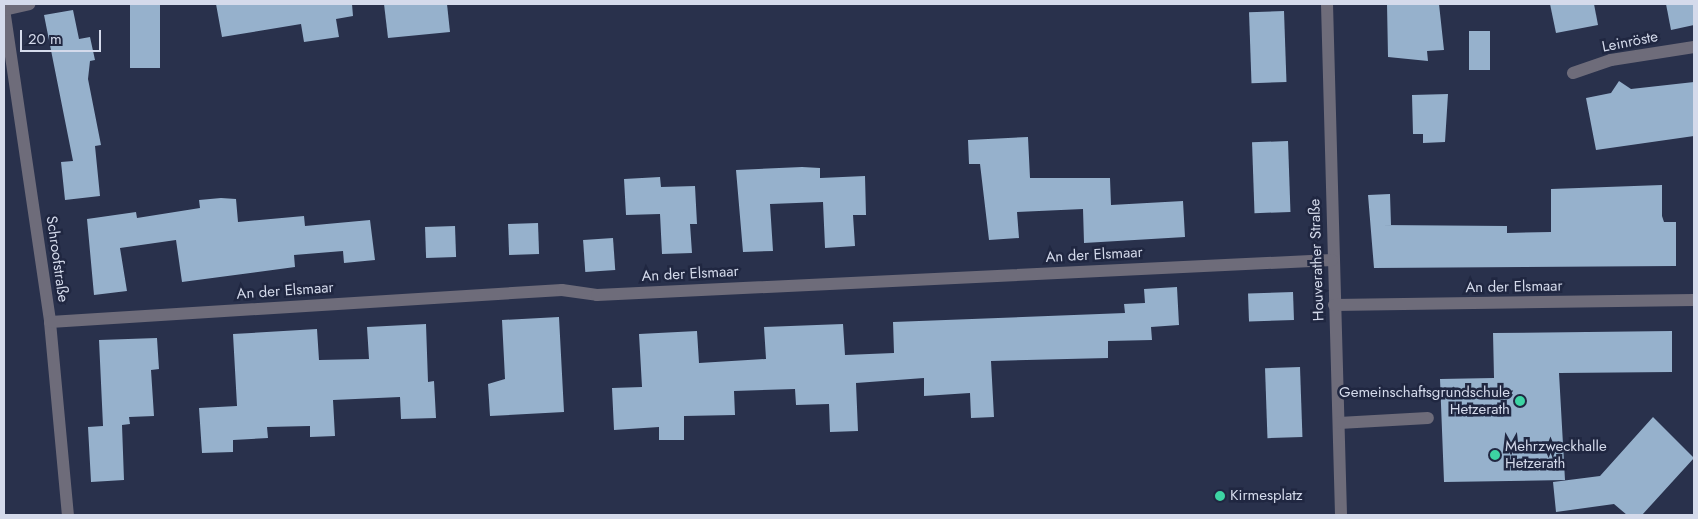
<!DOCTYPE html>
<meta charset="utf-8">
<style>
body{margin:0}
#map{position:relative;width:1698px;height:519px;overflow:hidden;background:#29314c;font-family:Jost,sans-serif}
div>[style]{position:absolute}
[style*='--x']{left:calc(var(--x)*1px);top:calc(var(--y)*1px);width:calc(var(--w)*1px);rotate:calc(var(--a)*1deg)}
.building>*{inset:0;background:#96b1cc;transform-origin:0 0}
.minor>*{height:12px;margin:-6px;padding:0 6px;transform-origin:6px;border-radius:6px;background:#6e6c7a}
.dots>*{width:14px;height:14px;translate:-50% -50%;box-sizing:border-box;border:2px solid #202741;border-radius:50%}
span{translate:-50% -50%;white-space:nowrap;text-align:center;line-height:1.15;-webkit-text-stroke:5px #202741;paint-order:stroke}
.street-label{font-size:15px;color:#d4daeb}
.poi-label{font-size:15px;color:#d4daeb}
.right{translate:-100% -50%;text-align:right}
.left{translate:0 -50%;text-align:left}
.frame{position:absolute;inset:0;border:5px solid #d4daeb;pointer-events:none}
.scale{position:absolute;left:20px;top:30px;width:81px;height:22px;box-sizing:border-box;border:2px solid #d4daeb;border-top:0;padding-left:6px;font-size:15px;line-height:18px;white-space:nowrap;color:#d4daeb;-webkit-text-stroke:4px #202741;paint-order:stroke}
</style>
<div id="map">
<div class="building">
<div style="left:130px;top:4px;width:30px;height:64px"></div>
<div style="clip-path:polygon(216px 4px,352px 4px,353px 16px,336px 19px,339px 37px,304px 42px,301px 24px,222px 37px)"></div>
<div style="clip-path:polygon(384px 4px,447px 4px,450px 32px,388px 38px)"></div>
<div style="clip-path:polygon(1387px 4px,1439px 4px,1444px 50px,1427px 51px,1428px 61px,1388px 57px)"></div>
<div style="clip-path:polygon(1550px 4px,1594px 4px,1598px 25px,1556px 33px)"></div>
<div style="clip-path:polygon(1666px 4px,1694px 4px,1694px 25px,1671px 30px)"></div>
<div style="clip-path:polygon(73px 10px,79px 39px,90px 37px,95px 60px,90px 61px,88px 79px,101px 145px,95px 146px,100px 196px,65px 200px,61px 162px,73px 161px,44px 15px)"></div>
<div style="left:1284px;top:11px;width:71px;height:35px;rotate:88deg"></div>
<div style="left:1469px;top:31px;width:21px;height:39px"></div>
<div style="clip-path:polygon(1619px 81px,1631px 89px,1694px 82px,1694px 136px,1596px 150px,1586px 98px,1611px 93px)"></div>
<div style="clip-path:polygon(1448px 94px,1445px 142px,1423px 143px,1423px 134px,1413px 134px,1412px 95px)"></div>
<div style="clip-path:polygon(1028px 137px,1030px 178px,1110px 178px,1111px 205px,1183px 201px,1185px 237px,1084px 243px,1083px 209px,1017px 212px,1019px 238px,989px 240px,980px 164px,969px 164px,968px 140px)"></div>
<div style="left:1288px;top:141px;width:71px;height:36px;rotate:88deg"></div>
<div style="clip-path:polygon(802px 167px,820px 168px,820px 178px,865px 176px,866px 215px,853px 215px,855px 246px,825px 248px,823px 202px,770px 204px,773px 251px,743px 252px,736px 170px)"></div>
<div style="clip-path:polygon(660px 177px,661px 187px,695px 186px,697px 224px,690px 224px,692px 253px,662px 254px,660px 214px,626px 215px,624px 179px)"></div>
<div style="clip-path:polygon(1662px 185px,1662px 216px,1664px 222px,1676px 222px,1676px 266px,1374px 268px,1368px 195px,1390px 194px,1391px 225px,1381px 225px,1507px 226px,1507px 233px,1551px 232px,1551px 189px)"></div>
<div style="clip-path:polygon(221px 198px,236px 199px,238px 222px,304px 216px,305px 226px,370px 220px,375px 260px,344px 263px,343px 251px,294px 255px,295px 267px,182px 282px,176px 240px,120px 248px,127px 291px,94px 295px,87px 219px,136px 212px,137px 218px,200px 208px,199px 200px)"></div>
<div style="left:538px;top:223px;width:31px;height:30px;rotate:88deg"></div>
<div style="left:455px;top:226px;width:31px;height:30px;rotate:88deg"></div>
<div style="left:613px;top:238px;width:32px;height:30px;rotate:86deg"></div>
<div style="clip-path:polygon(1177px 287px,1179px 325px,1151px 327px,1152px 340px,1108px 341px,1108px 358px,991px 361px,994px 417px,971px 418px,970px 393px,924px 396px,924px 378px,856px 383px,858px 431px,830px 432px,829px 404px,796px 405px,795px 389px,734px 391px,735px 415px,684px 416px,684px 440px,659px 440px,659px 427px,614px 430px,612px 388px,642px 387px,639px 334px,697px 331px,699px 363px,766px 359px,764px 327px,843px 324px,845px 355px,894px 353px,893px 322px,1125px 313px,1124px 304px,1145px 303px,1144px 289px)"></div>
<div style="left:1293px;top:292px;width:28px;height:45px;rotate:88deg"></div>
<div style="clip-path:polygon(559px 317px,564px 412px,490px 416px,488px 384px,505px 379px,502px 320px)"></div>
<div style="clip-path:polygon(426px 324px,428px 382px,434px 381px,436px 418px,401px 419px,400px 397px,333px 400px,335px 436px,310px 437px,310px 426px,267px 427px,268px 438px,233px 440px,233px 452px,202px 453px,199px 408px,237px 406px,233px 334px,317px 329px,319px 360px,369px 359px,367px 327px)"></div>
<div style="clip-path:polygon(1672px 331px,1672px 372px,1559px 373px,1565px 480px,1444px 482px,1440px 379px,1494px 378px,1493px 333px)"></div>
<div style="clip-path:polygon(157px 338px,159px 369px,151px 370px,154px 416px,129px 417px,130px 424px,122px 425px,124px 480px,91px 482px,88px 427px,103px 426px,99px 340px)"></div>
<div style="left:1300px;top:367px;width:70px;height:35px;rotate:88deg"></div>
<div style="clip-path:polygon(1653px 417px,1694px 458px,1642px 515px,1627px 515px,1614px 504px,1556px 512px,1553px 482px,1600px 476px)"></div>
</div>
<div class="minor">
<div style="--x:1327;--y:4;--w:511;--a:88.43"></div>
<div style="--x:4;--y:9;--w:316;--a:81.6"></div>
<div style="--x:50;--y:322;--w:194;--a:84.7"></div>
<div style="--x:4;--y:10;--w:26;--a:-13"></div>
<div style="--x:1573;--y:73;--w:40;--a:-18.9"></div>
<div style="--x:1611;--y:60;--w:84;--a:-8.9"></div>
<div style="--x:1334;--y:305;--w:360;--a:-0.8"></div>
<div style="--x:50;--y:322;--w:513;--a:-3.58"></div>
<div style="--x:562;--y:290;--w:35;--a:8"></div>
<div style="--x:597;--y:295;--w:736;--a:-2.73"></div>
<div style="--x:1339;--y:423;--w:89;--a:-3.2"></div>
</div>
<div class="dots">
<div style="left:1520px;top:401px;background:#3dd4a3"></div>
<div style="left:1495px;top:455px;background:#3dd4a3"></div>
<div style="left:1220px;top:496px;background:#3dd4a3"></div>
</div>
<div class="street-label">
<span style="left:1630px;top:42px;rotate:-11deg">Leinröste</span>
<span style="left:1094px;top:255px;rotate:-3deg">An der Elsmaar</span>
<span style="left:57px;top:259px;rotate:82deg">Schroofstraße</span>
<span style="left:1317px;top:260px;rotate:-92deg">Houverather Straße</span>
<span style="left:690px;top:274px;rotate:-3deg">An der Elsmaar</span>
<span style="left:1514px;top:287px;rotate:-1deg">An der Elsmaar</span>
<span style="left:285px;top:291px;rotate:-4deg">An der Elsmaar</span>
</div>
<div class="poi-label">
<span class="right" style="left:1510px;top:401px">Gemeinschaftsgrundschule<br>Hetzerath</span>
<span class="left" style="left:1505px;top:455px">Mehrzweckhalle<br>Hetzerath</span>
<span class="left" style="left:1230px;top:496px">Kirmesplatz</span>
</div>
<div class="frame"></div>
<div class="scale">20 m</div>
</div>
